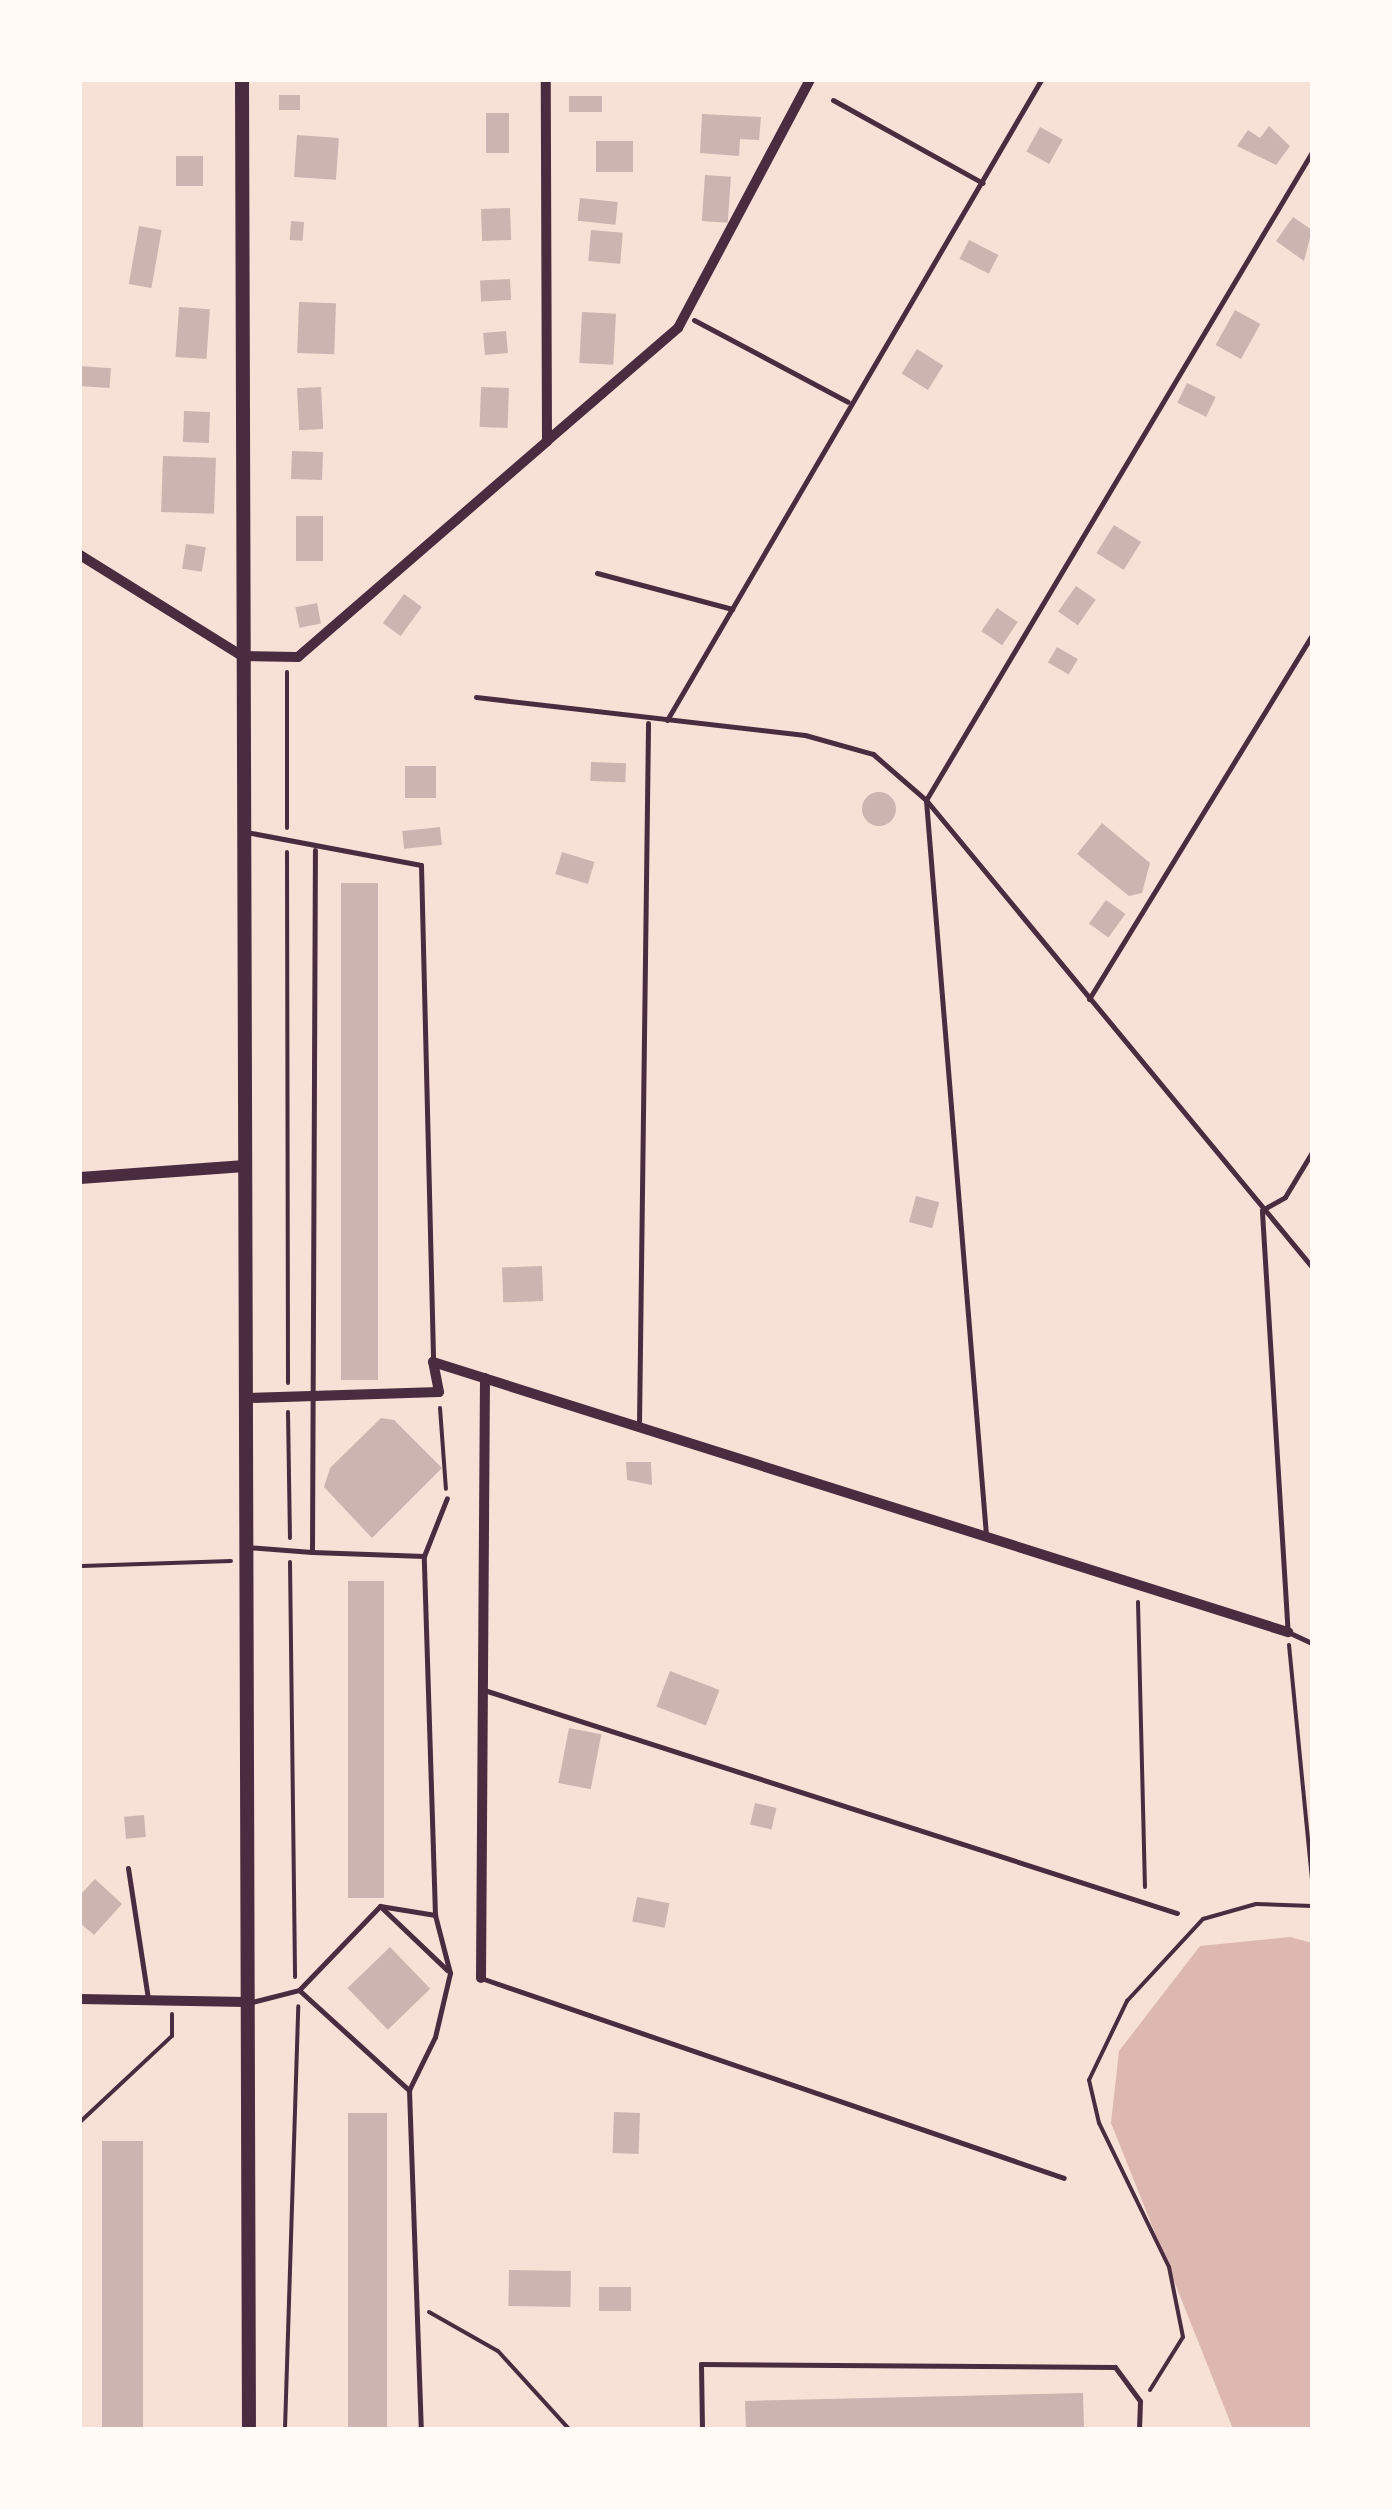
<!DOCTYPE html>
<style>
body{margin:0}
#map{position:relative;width:1392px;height:2509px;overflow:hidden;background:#f7e1d7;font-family:"PT Sans Narrow",sans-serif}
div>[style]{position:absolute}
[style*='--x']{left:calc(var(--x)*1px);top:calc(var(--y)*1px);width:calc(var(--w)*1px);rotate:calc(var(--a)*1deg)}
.water>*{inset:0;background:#dcb8b0}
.building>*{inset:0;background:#ccb4b1;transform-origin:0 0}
.round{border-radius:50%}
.path>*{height:4px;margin:-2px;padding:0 2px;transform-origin:2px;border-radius:2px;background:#4a2c40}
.service>*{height:5px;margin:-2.5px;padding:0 2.5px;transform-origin:2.5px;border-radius:2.5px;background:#4a2c40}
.minor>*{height:10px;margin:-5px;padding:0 5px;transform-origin:5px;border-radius:5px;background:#4a2c40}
.tertiary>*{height:12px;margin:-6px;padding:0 6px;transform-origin:6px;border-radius:6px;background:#4a2c40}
.secondary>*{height:14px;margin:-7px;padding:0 7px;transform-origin:7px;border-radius:7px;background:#4a2c40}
span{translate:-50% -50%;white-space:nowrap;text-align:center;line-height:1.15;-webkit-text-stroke:8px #fffaf5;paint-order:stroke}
.frame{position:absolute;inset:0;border:82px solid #fffaf5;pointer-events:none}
</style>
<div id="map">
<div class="water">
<div style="clip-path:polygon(1290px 1937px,1312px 1943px,1312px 2429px,1233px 2429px,1111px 2123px,1119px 2051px,1200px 1946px)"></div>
</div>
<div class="building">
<div style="left:279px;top:95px;width:21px;height:15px"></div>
<div style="left:569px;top:96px;width:33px;height:16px"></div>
<div style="left:486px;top:113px;width:23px;height:40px"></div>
<div style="clip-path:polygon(702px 114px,761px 117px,759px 140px,740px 139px,739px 156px,700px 153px)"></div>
<div style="clip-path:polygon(1269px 126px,1290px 146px,1276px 165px,1237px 146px,1248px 130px,1260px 138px)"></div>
<div style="left:1040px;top:127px;width:26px;height:28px;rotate:29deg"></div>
<div style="left:297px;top:135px;width:42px;height:42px;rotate:4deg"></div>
<div style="left:633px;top:141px;width:31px;height:37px;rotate:90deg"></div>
<div style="left:176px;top:156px;width:27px;height:30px"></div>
<div style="left:705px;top:175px;width:26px;height:46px;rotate:4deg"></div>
<div style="left:580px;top:198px;width:38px;height:23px;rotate:6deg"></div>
<div style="left:510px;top:208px;width:32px;height:29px;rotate:88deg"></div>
<div style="clip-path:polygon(1293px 217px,1312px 230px,1304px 261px,1276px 241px)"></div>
<div style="left:291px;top:221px;width:13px;height:19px;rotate:4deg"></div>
<div style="left:139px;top:226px;width:23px;height:59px;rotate:10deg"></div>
<div style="left:591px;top:230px;width:32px;height:31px;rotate:5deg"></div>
<div style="left:969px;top:240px;width:33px;height:21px;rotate:27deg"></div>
<div style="left:510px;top:279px;width:21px;height:30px;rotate:87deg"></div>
<div style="left:299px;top:302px;width:37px;height:51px;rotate:2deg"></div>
<div style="left:179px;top:307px;width:31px;height:50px;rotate:4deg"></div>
<div style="left:1235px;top:310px;width:29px;height:40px;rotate:29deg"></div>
<div style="left:582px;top:312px;width:34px;height:51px;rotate:3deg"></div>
<div style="left:506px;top:331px;width:22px;height:23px;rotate:85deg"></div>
<div style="left:917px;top:349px;width:31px;height:29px;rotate:32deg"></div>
<div style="left:80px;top:366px;width:31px;height:20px;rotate:4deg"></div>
<div style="left:1187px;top:383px;width:32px;height:22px;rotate:26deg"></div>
<div style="left:321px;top:387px;width:42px;height:24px;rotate:87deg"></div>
<div style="left:481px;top:387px;width:28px;height:40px;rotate:2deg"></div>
<div style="left:184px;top:411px;width:26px;height:31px;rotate:2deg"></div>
<div style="left:292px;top:451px;width:31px;height:28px;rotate:2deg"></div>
<div style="left:163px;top:456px;width:53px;height:56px;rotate:2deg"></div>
<div style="left:296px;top:516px;width:27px;height:45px"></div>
<div style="left:1114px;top:525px;width:32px;height:33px;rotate:32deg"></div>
<div style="left:186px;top:544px;width:20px;height:25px;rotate:9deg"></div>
<div style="left:1076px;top:586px;width:24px;height:31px;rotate:35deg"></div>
<div style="left:404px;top:594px;width:22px;height:36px;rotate:36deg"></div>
<div style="left:317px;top:603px;width:21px;height:22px;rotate:79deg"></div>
<div style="left:997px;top:608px;width:25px;height:28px;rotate:34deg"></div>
<div style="left:1057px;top:647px;width:24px;height:18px;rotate:30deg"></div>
<div style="left:591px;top:762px;width:35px;height:19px;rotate:2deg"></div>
<div style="left:405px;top:766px;width:31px;height:32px"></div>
<div class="round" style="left:862px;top:792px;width:34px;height:34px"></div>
<div style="clip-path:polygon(1102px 823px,1150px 863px,1142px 893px,1129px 896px,1077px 854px)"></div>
<div style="left:440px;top:827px;width:18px;height:38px;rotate:84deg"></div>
<div style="left:562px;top:852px;width:34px;height:23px;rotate:17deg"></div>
<div style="left:341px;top:883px;width:37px;height:497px"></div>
<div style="left:1106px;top:900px;width:24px;height:29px;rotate:36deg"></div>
<div style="left:916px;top:1196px;width:24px;height:27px;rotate:15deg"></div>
<div style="left:542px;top:1266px;width:35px;height:40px;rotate:88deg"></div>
<div style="clip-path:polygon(381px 1418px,394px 1420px,442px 1468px,372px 1538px,324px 1487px,330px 1468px)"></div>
<div style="clip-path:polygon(626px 1462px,651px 1462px,652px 1485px,627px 1480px)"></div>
<div style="left:348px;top:1581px;width:36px;height:317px"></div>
<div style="left:670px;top:1671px;width:53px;height:38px;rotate:21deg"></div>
<div style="left:569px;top:1728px;width:33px;height:56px;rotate:11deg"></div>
<div style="left:755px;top:1803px;width:22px;height:22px;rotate:13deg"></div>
<div style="left:144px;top:1815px;width:22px;height:20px;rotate:85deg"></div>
<div style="clip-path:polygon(95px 1879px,122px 1904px,94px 1935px,80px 1923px,80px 1895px)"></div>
<div style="left:637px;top:1897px;width:33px;height:25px;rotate:11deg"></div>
<div style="left:390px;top:1947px;width:58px;height:59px;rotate:46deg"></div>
<div style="left:614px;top:2112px;width:26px;height:41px;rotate:2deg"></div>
<div style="left:348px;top:2113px;width:39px;height:316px"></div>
<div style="left:143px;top:2141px;width:288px;height:41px;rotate:90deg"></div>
<div style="left:509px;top:2270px;width:62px;height:36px;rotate:1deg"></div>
<div style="left:599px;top:2287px;width:32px;height:24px"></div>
<div style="clip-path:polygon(1083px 2393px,1084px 2429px,746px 2429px,745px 2401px)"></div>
</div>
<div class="path">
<div style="--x:287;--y:828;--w:156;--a:-90"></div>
<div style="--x:287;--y:852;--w:531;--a:89.89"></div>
<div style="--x:440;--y:1408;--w:81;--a:85.8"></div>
<div style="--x:288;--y:1412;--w:126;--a:89.1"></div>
<div style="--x:290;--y:1562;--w:415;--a:89.3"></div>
<div style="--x:82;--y:1566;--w:149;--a:-1.9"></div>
<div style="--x:1138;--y:1602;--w:285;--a:88.6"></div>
<div style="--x:1289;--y:1645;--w:235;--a:84.4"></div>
<div style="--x:80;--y:2122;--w:126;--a:-43.1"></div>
<div style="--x:172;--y:2036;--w:22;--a:-90"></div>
<div style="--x:429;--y:2312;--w:79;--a:29.5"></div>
<div style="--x:498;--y:2351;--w:105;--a:47.7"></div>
<div style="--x:1150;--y:2390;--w:62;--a:-58.1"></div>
<div style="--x:1183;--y:2337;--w:71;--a:-101.3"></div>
<div style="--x:1169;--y:2267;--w:160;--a:-115.9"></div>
<div style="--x:1099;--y:2123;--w:44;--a:-103.1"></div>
<div style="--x:1089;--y:2080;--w:88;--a:-64.3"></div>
<div style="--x:1127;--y:2001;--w:112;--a:-47.2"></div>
<div style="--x:1203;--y:1919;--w:55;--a:-15.8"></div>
<div style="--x:1256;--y:1904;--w:56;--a:2"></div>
<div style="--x:285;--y:2429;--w:423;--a:-88.2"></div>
</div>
<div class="service">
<div style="--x:833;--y:100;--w:171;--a:29"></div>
<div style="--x:694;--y:320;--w:174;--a:28"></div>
<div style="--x:597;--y:573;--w:140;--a:14.9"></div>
<div style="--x:476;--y:697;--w:331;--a:6.6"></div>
<div style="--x:805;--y:735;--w:71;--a:15.6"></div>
<div style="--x:873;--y:754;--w:70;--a:41"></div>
<div style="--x:926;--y:800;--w:606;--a:50.42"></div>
<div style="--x:667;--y:720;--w:741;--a:-59.7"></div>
<div style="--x:246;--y:832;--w:178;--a:10.7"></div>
<div style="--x:421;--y:865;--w:497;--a:88.6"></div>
<div style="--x:1089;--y:999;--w:427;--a:-58.5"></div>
<div style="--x:1262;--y:1210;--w:26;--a:-29"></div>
<div style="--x:1285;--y:1197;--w:52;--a:-59"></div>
<div style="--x:1262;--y:1212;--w:421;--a:86.5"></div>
<div style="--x:1288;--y:1632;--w:26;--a:25"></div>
<div style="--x:639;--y:1424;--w:701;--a:-89.26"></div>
<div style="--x:986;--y:1535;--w:737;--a:-94.67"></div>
<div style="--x:926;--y:800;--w:754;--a:-59.22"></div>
<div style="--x:246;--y:1547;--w:66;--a:4.3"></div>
<div style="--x:312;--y:1552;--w:702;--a:-89.76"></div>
<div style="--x:424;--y:1556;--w:62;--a:-68.4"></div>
<div style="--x:484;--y:1690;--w:728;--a:17.84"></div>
<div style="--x:128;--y:1868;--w:133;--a:81.3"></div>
<div style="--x:382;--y:1908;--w:90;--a:43.6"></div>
<div style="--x:481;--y:1978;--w:616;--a:18.93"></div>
<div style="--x:299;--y:1990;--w:117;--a:-46"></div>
<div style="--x:380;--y:1906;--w:56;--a:9.3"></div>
<div style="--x:435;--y:1915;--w:359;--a:-91.8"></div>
<div style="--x:424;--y:1556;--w:112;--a:-178"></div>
<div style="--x:252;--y:2002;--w:49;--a:-14.3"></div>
<div style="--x:299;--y:1990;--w:149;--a:42.3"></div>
<div style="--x:409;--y:2090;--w:339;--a:88"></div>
<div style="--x:409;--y:2090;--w:59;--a:-63.9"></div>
<div style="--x:435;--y:2037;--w:66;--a:-76.8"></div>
<div style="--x:450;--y:1973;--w:60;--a:-104.5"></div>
<div style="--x:702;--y:2429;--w:65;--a:-90.9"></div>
<div style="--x:701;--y:2364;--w:414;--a:0.4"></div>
<div style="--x:1115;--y:2367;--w:42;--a:53.7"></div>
<div style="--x:1140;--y:2401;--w:28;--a:92"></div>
</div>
<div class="minor">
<div style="--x:547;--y:441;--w:173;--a:-40.8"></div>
<div style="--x:678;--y:328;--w:281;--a:-62"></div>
<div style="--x:80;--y:555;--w:191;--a:31.9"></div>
<div style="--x:242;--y:656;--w:56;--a:1"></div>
<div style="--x:298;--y:657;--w:330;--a:-40.9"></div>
<div style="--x:547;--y:441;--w:361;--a:-90.2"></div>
<div style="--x:250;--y:1398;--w:189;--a:-1.8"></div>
<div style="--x:439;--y:1392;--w:31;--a:-101"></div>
<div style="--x:433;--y:1362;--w:897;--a:17.53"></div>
<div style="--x:481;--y:1978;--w:600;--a:-89.62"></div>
<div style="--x:80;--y:1999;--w:166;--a:1"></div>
</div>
<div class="tertiary">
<div style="--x:80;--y:1178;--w:165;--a:-4.2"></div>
</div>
<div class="secondary">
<div style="--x:242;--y:80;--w:2349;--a:89.83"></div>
</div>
<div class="frame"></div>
</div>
